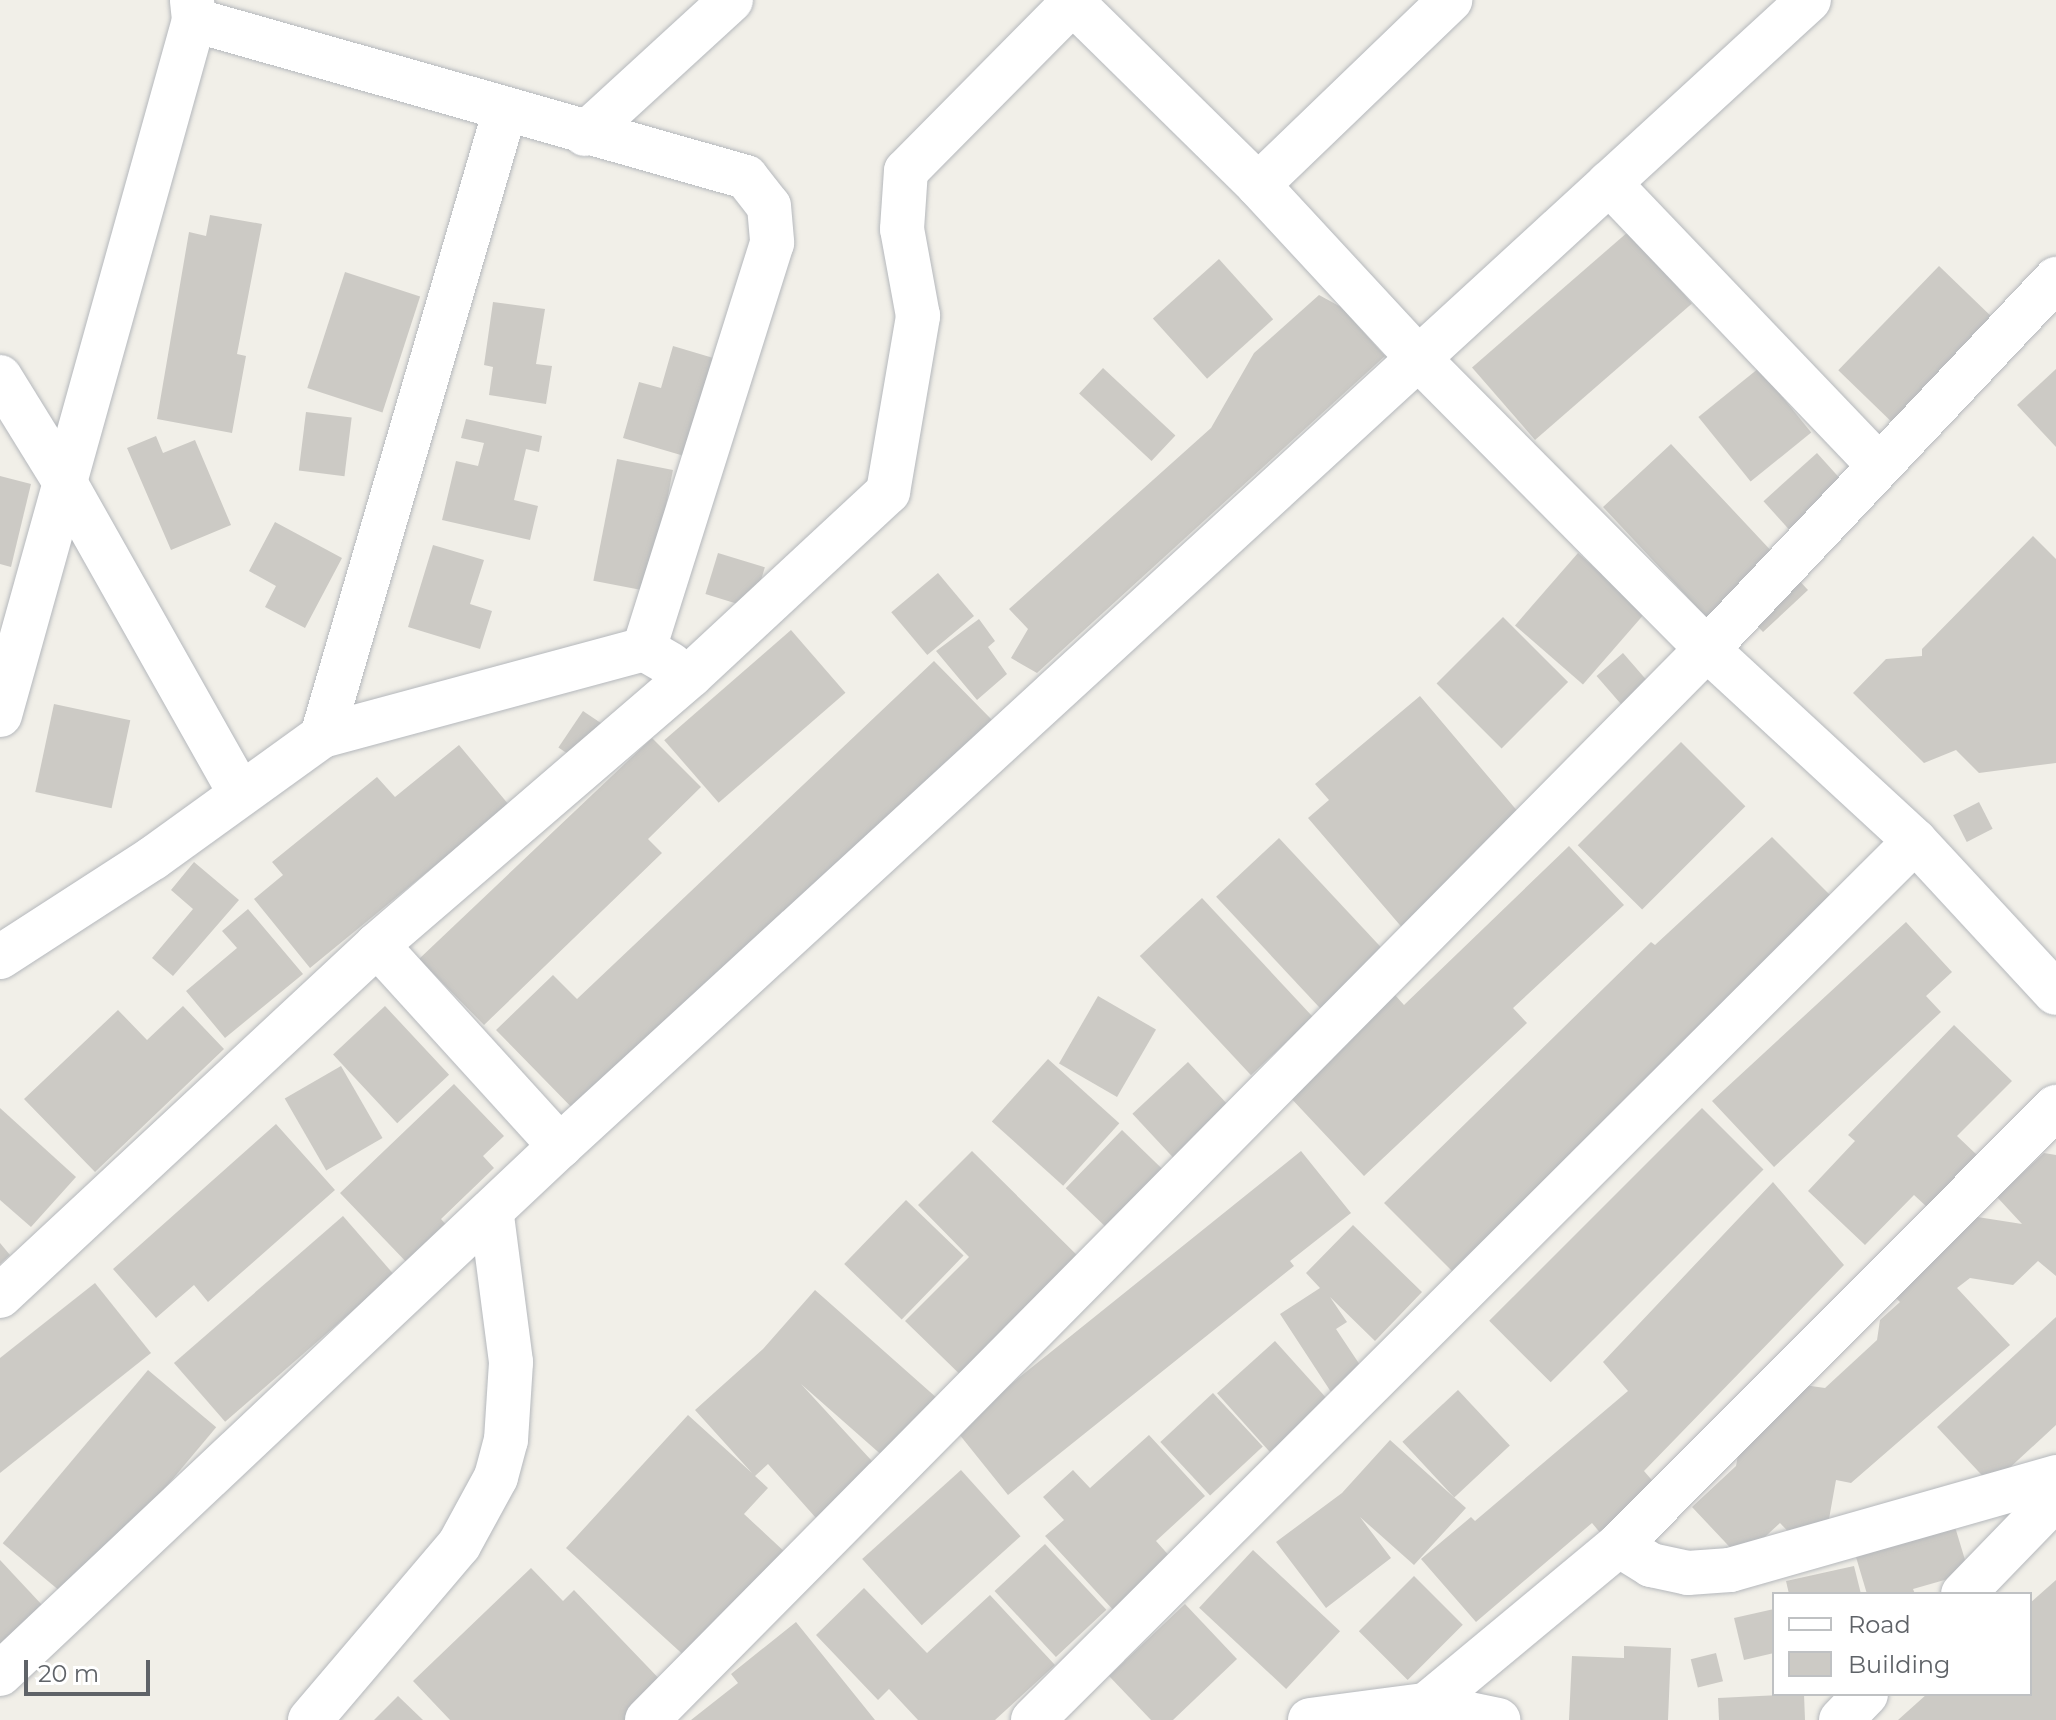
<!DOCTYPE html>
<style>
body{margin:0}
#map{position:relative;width:2056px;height:1720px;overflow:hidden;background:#f1efe8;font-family:Montserrat,sans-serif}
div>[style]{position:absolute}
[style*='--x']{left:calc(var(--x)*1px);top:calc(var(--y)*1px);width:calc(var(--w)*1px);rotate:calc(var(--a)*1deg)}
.building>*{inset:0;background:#cccac5;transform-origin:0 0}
.roads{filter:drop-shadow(0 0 2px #b5b8bc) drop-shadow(0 0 2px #b5b8bc)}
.minor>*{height:44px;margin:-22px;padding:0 22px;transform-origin:22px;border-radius:22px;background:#fff}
.tertiary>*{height:44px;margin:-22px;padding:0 22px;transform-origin:22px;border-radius:22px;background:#fff}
span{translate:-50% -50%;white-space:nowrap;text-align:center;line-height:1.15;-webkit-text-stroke:8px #fff;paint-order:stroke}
.legend{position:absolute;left:1772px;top:1592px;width:260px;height:104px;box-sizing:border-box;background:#fff;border:2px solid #bfc1c3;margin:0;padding:10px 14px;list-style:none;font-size:24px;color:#5f6368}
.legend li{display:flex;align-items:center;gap:16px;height:40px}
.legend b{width:40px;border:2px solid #bfc1c3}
.scale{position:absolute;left:24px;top:1660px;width:126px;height:36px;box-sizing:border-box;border:4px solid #5f6368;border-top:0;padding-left:10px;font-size:24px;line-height:28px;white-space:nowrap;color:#5f6368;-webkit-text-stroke:6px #fff;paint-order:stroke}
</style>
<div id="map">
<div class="building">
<div style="clip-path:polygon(210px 215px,262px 224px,237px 354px,246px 356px,232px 433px,157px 419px,189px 232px,206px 236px)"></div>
<div style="left:1629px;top:231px;width:96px;height:208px;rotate:49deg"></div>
<div style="left:1219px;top:259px;width:81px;height:89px;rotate:48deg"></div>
<div style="left:1939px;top:266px;width:107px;height:145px;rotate:44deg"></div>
<div style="left:345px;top:272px;width:79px;height:122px;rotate:18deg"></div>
<div style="clip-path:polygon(1319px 295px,1341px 307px,1385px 356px,1037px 673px,1011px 658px,1028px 629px,1009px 609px,1211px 428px,1254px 353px)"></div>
<div style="clip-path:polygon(493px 302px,545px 309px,536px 364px,552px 366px,546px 404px,489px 395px,493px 367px,484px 365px)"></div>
<div style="clip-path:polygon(673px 346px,720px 360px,691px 458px,623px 438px,639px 382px,661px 388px)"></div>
<div style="left:1103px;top:368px;width:99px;height:35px;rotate:43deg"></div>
<div style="left:1759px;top:368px;width:83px;height:78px;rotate:51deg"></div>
<div style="clip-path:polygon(2056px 369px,2056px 447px,2017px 405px)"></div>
<div style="left:306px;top:412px;width:46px;height:59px;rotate:7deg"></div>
<div style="clip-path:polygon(466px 419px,542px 436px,539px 452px,526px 449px,514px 500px,538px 506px,530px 540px,442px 520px,456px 461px,478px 466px,484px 443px,461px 438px)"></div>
<div style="clip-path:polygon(156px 436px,163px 453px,195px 440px,231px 525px,171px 550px,127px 448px)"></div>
<div style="clip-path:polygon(1671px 444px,1808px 590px,1763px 632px,1730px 597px,1707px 618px,1603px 507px)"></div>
<div style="left:1817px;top:453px;width:74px;height:72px;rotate:48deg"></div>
<div style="left:617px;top:459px;width:57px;height:124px;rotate:11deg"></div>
<div style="clip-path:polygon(0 476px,31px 484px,11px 567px,0 564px)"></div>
<div style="clip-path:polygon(275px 522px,342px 558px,305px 628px,265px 607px,276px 586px,249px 571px)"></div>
<div style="clip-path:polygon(2033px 536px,2056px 559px,2056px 763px,1979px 773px,1956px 750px,1924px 763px,1853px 693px,1886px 659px,1922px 656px,1922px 649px)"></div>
<div style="clip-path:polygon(433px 545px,484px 560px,470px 604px,492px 611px,480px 649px,408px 627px)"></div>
<div style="left:718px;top:553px;width:49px;height:43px;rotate:17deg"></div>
<div style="left:1578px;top:553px;width:90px;height:96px;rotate:41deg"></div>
<div style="left:938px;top:573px;width:56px;height:61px;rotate:50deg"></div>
<div style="left:1503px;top:617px;width:92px;height:94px;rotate:45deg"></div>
<div style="clip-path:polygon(979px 619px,995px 641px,988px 647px,1007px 674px,977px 700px,936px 651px)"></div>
<div style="left:791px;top:630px;width:83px;height:168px;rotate:49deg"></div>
<div style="left:1623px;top:653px;width:53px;height:35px;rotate:49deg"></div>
<div style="clip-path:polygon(934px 661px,994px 722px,583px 1119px,496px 1030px,553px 975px,577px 999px)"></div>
<div style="clip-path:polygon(1420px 696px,1530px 826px,1405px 931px,1308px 818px,1329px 800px,1315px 784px)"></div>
<div style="left:54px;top:704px;width:78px;height:90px;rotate:12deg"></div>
<div style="left:583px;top:711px;width:30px;height:44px;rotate:34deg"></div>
<div style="clip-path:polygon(652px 738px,701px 787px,648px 839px,662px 853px,484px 1025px,419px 959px)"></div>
<div style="left:1681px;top:742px;width:91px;height:146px;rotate:45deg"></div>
<div style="clip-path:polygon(459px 745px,509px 805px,310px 968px,254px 899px,283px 875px,272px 862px,377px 777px,395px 797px)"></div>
<div style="left:1979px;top:802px;width:30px;height:29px;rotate:63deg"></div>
<div style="clip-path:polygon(1772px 837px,1833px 898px,1452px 1271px,1384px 1203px,1651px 942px,1655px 945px)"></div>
<div style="left:1279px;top:838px;width:168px;height:86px;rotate:47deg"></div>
<div style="clip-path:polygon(1569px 846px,1624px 905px,1513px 1008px,1527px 1023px,1364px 1176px,1288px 1095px,1395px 995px,1404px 1005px)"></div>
<div style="clip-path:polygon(194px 862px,239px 900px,173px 976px,152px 958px,193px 909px,171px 890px)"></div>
<div style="left:1202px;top:898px;width:163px;height:85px;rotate:47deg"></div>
<div style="clip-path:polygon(248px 909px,303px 974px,225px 1038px,186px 991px,237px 948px,222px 931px)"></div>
<div style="clip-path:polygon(1906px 922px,1952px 972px,1926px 996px,1941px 1012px,1774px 1167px,1712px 1101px)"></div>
<div style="left:1098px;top:996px;width:67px;height:78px;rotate:30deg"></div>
<div style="clip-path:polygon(183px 1006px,224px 1049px,95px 1172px,24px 1099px,118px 1010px,147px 1040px)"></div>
<div style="left:385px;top:1006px;width:94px;height:71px;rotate:47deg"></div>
<div style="clip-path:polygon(1954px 1025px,2012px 1081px,1957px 1136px,1977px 1155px,1927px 1207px,1914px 1195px,1865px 1245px,1808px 1191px,1855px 1141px,1848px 1135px)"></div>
<div style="left:1048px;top:1059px;width:96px;height:84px;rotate:42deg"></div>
<div style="left:1188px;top:1062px;width:77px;height:76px;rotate:47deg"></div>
<div style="left:341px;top:1066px;width:83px;height:65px;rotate:60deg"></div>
<div style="clip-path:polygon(454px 1084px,504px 1136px,483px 1156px,494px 1168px,441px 1219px,451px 1230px,412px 1268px,340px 1193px)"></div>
<div style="clip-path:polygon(0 1108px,76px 1177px,31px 1227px,0 1200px)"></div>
<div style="left:1702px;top:1108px;width:87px;height:301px;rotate:45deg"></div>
<div style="clip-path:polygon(276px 1124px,335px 1190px,208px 1302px,194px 1285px,156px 1318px,113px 1269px)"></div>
<div style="left:1122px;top:1130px;width:78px;height:81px;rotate:44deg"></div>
<div style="clip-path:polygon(972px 1151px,1092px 1270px,974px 1388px,905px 1321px,969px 1257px,918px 1205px)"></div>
<div style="clip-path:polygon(1301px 1151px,1351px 1213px,1290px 1261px,1294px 1266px,1008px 1495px,955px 1429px)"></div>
<div style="clip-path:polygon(2044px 1153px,2056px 1155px,2056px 1276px,2038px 1261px,2013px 1285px,1970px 1278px,1957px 1288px,2010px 1345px,1851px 1483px,1836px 1480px,1829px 1519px,1801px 1545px,1780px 1523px,1741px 1559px,1692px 1507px,1736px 1466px,1740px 1444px,1804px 1385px,1825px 1388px,1877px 1340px,1880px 1320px,1900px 1302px,1890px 1292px,1971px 1216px,2022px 1224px,1997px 1197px)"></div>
<div style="clip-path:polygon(1773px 1182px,1844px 1265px,1644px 1471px,1663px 1493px,1607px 1541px,1592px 1523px,1476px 1622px,1421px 1559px,1471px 1517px,1475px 1521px,1628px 1391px,1603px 1362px)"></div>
<div style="left:906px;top:1200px;width:80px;height:89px;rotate:44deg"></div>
<div style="left:343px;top:1216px;width:78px;height:224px;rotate:49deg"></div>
<div style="clip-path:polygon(1353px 1225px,1422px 1292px,1375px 1341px,1330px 1297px,1347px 1322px,1336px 1329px,1364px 1371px,1331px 1392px,1280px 1314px,1320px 1288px,1306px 1273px)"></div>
<div style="clip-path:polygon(0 1243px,10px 1255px,0 1264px)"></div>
<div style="clip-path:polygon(95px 1283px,151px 1353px,0 1473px,0 1358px)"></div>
<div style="clip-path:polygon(815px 1290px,938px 1399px,885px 1458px,801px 1384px,883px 1473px,824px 1527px,768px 1464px,755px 1476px,768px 1488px,744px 1514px,787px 1554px,689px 1660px,566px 1548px,688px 1415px,752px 1473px,695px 1410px,763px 1349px)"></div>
<div style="clip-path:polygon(2056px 1317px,2056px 1425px,1991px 1485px,1937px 1427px)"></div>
<div style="left:1275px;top:1341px;width:79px;height:78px;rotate:48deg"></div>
<div style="left:148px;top:1370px;width:89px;height:226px;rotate:40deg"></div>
<div style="left:1458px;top:1390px;width:76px;height:76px;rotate:47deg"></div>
<div style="left:1213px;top:1393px;width:73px;height:72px;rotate:47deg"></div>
<div style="clip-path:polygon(1149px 1435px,1205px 1496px,1156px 1541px,1173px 1560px,1116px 1613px,1045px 1536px,1064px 1520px,1043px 1497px,1073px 1470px,1090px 1488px)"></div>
<div style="clip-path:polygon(1390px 1440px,1466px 1508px,1414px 1565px,1360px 1517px,1391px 1558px,1326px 1608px,1276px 1542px,1342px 1493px)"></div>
<div style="left:961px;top:1470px;width:89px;height:133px;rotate:48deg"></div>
<div style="clip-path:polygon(1952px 1517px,1969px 1573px,1913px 1589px,1915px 1594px,1867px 1594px,1853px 1547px)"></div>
<div style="left:1045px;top:1544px;width:90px;height:69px;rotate:47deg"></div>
<div style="left:1253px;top:1550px;width:119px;height:79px;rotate:43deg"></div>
<div style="clip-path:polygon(0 1560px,43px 1606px,0 1646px)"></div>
<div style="clip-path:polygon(1854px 1566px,1861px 1594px,1789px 1594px,1786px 1581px)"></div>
<div style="clip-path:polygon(531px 1568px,563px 1601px,574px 1590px,669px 1689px,636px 1720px,450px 1720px,413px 1681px)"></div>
<div style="left:1414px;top:1576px;width:69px;height:78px;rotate:45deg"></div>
<div style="clip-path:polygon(2056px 1580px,2056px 1720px,1898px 1720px,1927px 1694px,2030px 1694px,2030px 1603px)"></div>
<div style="clip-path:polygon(864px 1588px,927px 1653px,990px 1595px,1055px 1665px,995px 1720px,918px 1720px,889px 1689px,878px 1700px,816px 1635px)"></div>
<div style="clip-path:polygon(1185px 1604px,1237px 1659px,1173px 1720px,1151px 1720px,1109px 1676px)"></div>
<div style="clip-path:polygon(1774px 1609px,1774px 1653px,1744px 1660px,1734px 1618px)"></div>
<div style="clip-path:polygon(796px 1622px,875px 1720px,691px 1720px,738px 1683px,731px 1674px)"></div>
<div style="clip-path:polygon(1624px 1646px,1671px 1648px,1668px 1720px,1569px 1720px,1572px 1656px,1624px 1658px)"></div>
<div style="left:1716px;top:1653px;width:29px;height:26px;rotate:76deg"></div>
<div style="clip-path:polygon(1804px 1694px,1805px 1720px,1719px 1720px,1718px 1698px)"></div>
<div style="clip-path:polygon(398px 1696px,423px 1720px,374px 1720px)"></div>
</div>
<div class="roads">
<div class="minor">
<div style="--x:1070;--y:0;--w:264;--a:44.5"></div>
<div style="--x:1258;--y:185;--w:236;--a:47.2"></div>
<div style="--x:1418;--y:358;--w:410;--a:45.2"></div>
<div style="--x:1707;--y:649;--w:283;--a:42.7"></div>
<div style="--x:1915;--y:841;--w:207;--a:47.2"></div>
<div style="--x:194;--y:20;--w:574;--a:15.88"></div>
<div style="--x:746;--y:177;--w:37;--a:52"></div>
<div style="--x:769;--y:206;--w:37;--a:85"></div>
<div style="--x:772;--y:243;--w:426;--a:107.5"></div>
<div style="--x:585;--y:134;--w:198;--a:-42.5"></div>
<div style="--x:1609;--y:183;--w:391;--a:46.3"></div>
<div style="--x:1258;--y:185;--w:267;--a:-43.9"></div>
<div style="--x:0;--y:377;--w:120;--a:58.3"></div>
<div style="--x:63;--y:479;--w:360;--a:60.6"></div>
<div style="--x:0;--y:715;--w:722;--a:-74.4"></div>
<div style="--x:194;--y:20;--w:20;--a:-96"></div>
<div style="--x:322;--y:736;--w:652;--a:-73.7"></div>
<div style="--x:377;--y:945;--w:272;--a:47.7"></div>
<div style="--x:0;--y:957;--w:182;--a:-32.9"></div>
<div style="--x:153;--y:858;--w:208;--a:-35.8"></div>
<div style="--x:322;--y:736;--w:334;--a:-15.1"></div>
<div style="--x:644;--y:649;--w:30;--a:30"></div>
<div style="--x:0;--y:1296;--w:515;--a:-42.95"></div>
<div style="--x:377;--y:945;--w:414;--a:-40.7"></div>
<div style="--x:691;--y:675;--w:269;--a:-42.9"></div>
<div style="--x:888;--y:492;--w:179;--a:-80.3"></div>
<div style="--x:918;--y:316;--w:88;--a:-100.4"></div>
<div style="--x:902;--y:229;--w:58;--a:-86.1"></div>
<div style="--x:906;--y:171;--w:240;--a:-45.3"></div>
<div style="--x:1619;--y:1545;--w:38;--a:32"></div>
<div style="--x:1651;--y:1565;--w:38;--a:12"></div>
<div style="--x:1688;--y:1573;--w:42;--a:-4.1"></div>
<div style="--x:1730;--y:1570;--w:339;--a:-15.9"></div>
<div style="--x:1963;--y:1594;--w:134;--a:-45.9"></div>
<div style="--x:0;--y:1674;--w:770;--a:-43.32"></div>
<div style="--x:560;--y:1146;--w:1695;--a:-42.54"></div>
<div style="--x:1426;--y:1705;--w:251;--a:-39.7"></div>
<div style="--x:1619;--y:1545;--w:619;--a:-45.07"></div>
<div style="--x:310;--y:1720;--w:230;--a:-49.6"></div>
<div style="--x:459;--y:1545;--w:77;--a:-61.4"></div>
<div style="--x:496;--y:1477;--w:38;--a:-75"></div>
<div style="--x:506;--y:1440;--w:78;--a:-86.3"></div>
<div style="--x:511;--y:1362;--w:148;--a:-97.4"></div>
<div style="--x:647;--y:1720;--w:1507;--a:-45.3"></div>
<div style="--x:1707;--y:649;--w:509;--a:-46.67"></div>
<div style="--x:1033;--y:1720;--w:1245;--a:-44.9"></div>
<div style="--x:1841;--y:1720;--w:36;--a:-46"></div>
</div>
<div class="tertiary">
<div style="--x:1310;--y:1720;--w:117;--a:-7.4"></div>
<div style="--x:1426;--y:1705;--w:74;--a:11.8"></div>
</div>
</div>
<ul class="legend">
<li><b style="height:10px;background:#fff"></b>Road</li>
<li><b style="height:22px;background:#cccac5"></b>Building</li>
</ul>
<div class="scale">20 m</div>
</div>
